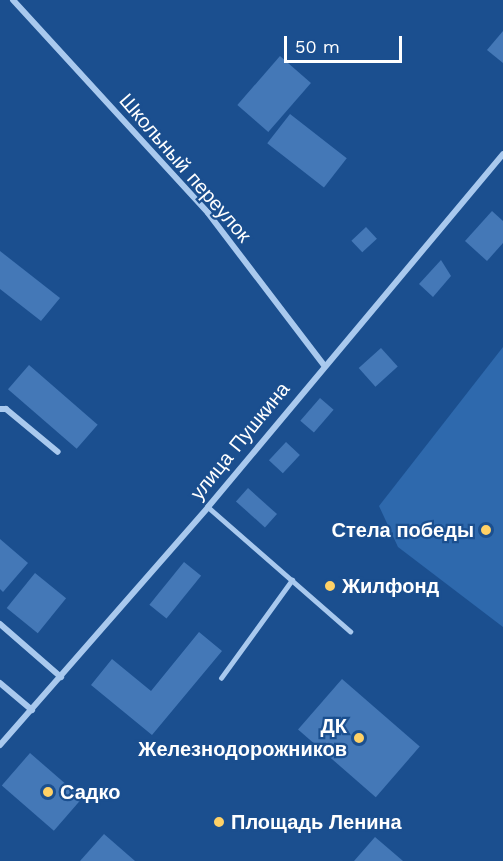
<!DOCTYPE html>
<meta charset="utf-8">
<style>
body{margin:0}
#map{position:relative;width:503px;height:861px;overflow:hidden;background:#1b4f8f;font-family:"Work Sans",sans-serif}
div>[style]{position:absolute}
.green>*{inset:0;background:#2e69ad}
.building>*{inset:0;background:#4478b7;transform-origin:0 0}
.lane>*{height:4.5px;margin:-2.25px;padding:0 2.25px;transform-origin:2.25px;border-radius:2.25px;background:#a9c9ee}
.street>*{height:6px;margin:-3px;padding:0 3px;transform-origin:3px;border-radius:3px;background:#a9c9ee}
.dots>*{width:16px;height:16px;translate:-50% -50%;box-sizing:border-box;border:3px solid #1b4f8f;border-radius:50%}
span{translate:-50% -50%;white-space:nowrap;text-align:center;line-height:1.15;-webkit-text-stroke:4.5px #1b4f8f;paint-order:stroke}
.street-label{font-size:20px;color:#fff}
.poi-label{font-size:20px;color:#fff;font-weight:700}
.right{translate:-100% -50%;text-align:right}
.left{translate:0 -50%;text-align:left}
.scale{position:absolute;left:284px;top:36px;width:118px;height:27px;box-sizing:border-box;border:3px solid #fff;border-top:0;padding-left:8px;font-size:18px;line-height:21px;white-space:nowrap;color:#fff;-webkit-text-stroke:4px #1b4f8f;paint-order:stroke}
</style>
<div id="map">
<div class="green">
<div style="clip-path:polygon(503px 347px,503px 627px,398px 547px,379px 506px)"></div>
</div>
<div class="building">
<div style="clip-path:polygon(503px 31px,503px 63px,487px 50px)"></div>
<div style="left:280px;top:56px;width:41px;height:65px;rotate:41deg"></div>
<div style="left:290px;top:114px;width:72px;height:37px;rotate:38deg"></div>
<div style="clip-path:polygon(492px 211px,503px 221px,503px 243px,487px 261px,465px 241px)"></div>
<div style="left:366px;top:227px;width:16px;height:20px;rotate:47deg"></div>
<div style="clip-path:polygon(0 251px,60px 298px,41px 321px,0 289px)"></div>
<div style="clip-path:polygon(441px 260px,451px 276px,433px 297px,419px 284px)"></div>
<div style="left:381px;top:348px;width:25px;height:30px;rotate:48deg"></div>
<div style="left:29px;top:365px;width:91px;height:32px;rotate:41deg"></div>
<div style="left:320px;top:398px;width:18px;height:30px;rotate:41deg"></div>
<div style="left:286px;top:442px;width:19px;height:25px;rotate:43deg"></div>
<div style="left:248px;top:488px;width:39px;height:18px;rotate:42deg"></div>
<div style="clip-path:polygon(0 539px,28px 563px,3px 592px,0 589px)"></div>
<div style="left:184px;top:562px;width:22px;height:55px;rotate:39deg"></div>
<div style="left:35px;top:573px;width:40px;height:45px;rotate:39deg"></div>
<div style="clip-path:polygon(199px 632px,222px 651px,152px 735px,91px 685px,112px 659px,151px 691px)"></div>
<div style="left:342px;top:679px;width:103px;height:67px;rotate:41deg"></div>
<div style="left:30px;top:753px;width:69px;height:43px;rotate:41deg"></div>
<div style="clip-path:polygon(104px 834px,135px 861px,80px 861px)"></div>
<div style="clip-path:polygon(375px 837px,403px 861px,354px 861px)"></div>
</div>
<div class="lane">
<div style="left:208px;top:507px;width:189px;rotate:41.1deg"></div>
<div style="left:221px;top:678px;width:121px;rotate:-54.1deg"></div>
</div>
<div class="street">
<div style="left:13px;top:0;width:289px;rotate:47.5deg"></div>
<div style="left:208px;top:213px;width:191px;rotate:52.7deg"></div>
<div style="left:0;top:409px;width:6px"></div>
<div style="left:6px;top:409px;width:67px;rotate:39.6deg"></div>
<div style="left:0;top:624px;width:81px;rotate:41deg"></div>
<div style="left:0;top:683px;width:42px;rotate:40.2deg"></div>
<div style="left:0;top:745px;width:316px;rotate:-48.8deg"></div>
<div style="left:208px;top:507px;width:460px;rotate:-50.1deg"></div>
</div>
<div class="dots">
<div style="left:486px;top:530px;background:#ffd166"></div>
<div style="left:330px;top:586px;background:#ffd166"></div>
<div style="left:359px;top:738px;background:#ffd166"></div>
<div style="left:48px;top:792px;background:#ffd166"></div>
<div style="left:219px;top:822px;background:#ffd166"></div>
</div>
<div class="street-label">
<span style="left:185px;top:168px;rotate:49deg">Школьный переулок</span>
<span style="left:240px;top:441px;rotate:-51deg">улица Пушкина</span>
</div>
<div class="poi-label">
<span class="right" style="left:474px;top:530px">Стела победы</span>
<span class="left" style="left:342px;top:586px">Жилфонд</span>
<span class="right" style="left:347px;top:738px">ДК<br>Железнодорожников</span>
<span class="left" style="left:60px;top:792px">Садко</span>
<span class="left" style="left:231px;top:822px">Площадь Ленина</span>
</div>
<div class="scale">50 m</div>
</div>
